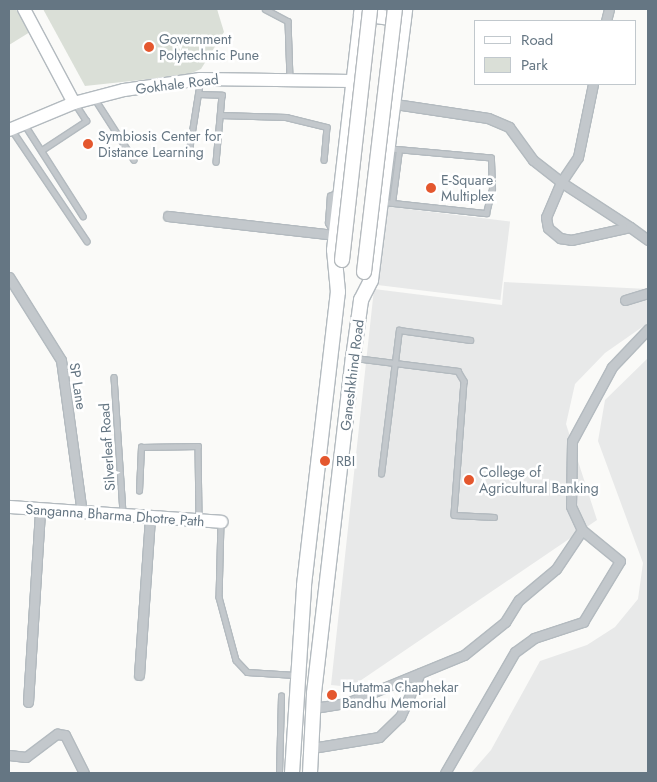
<!DOCTYPE html>
<style>
body{margin:0}
#map{position:relative;width:657px;height:782px;overflow:hidden;background:#fafaf8;font-family:Jost,sans-serif}
div>[style]{position:absolute}
.built>*{inset:0;background:#e8e9e9;transform-origin:0 0}
.green>*{inset:0;background:#dadfd7}
.roads{filter:drop-shadow(1px 0 #b3babf) drop-shadow(-1px 0 #b3babf) drop-shadow(0 1px #b3babf) drop-shadow(0 -1px #b3babf)}
.lane>*{height:4.5px;margin:-2.25px;padding:0 2.25px;transform-origin:2.25px;border-radius:2.25px;background:#c3c8cc}
.street>*{height:9px;margin:-4.5px;padding:0 4.5px;transform-origin:4.5px;border-radius:4.5px;background:#c3c8cc}
.secondary>*{height:12px;margin:-6px;padding:0 6px;transform-origin:6px;border-radius:6px;background:#fff}
.primary>*{height:14px;margin:-7px;padding:0 7px;transform-origin:7px;border-radius:7px;background:#fff}
.bridges{filter:drop-shadow(1px 0 #b5babe) drop-shadow(-1px 0 #b5babe) drop-shadow(0 1px #b5babe) drop-shadow(0 -1px #b5babe)}
.primary-bridge>*{height:14px;margin:-7px;padding:0 7px;transform-origin:7px;border-radius:7px;background:#fff}
.dots>*{width:14px;height:14px;translate:-50% -50%;box-sizing:border-box;border:2px solid #fff;border-radius:50%}
span{translate:-50% -50%;white-space:nowrap;text-align:center;line-height:1.15;-webkit-text-stroke:5px #fff;paint-order:stroke}
.poi-label{font-size:14px;color:#657683}
.left{translate:0 -50%;text-align:left}
.street-label{font-size:14px;color:#657683}
.frame{position:absolute;inset:0;border:10px solid #657683;pointer-events:none}
.legend{position:absolute;left:474px;top:20px;width:162px;height:65px;box-sizing:border-box;background:#fff;border:1px solid #c1c8cd;margin:0;padding:6px 9px;list-style:none;font-size:15px;color:#657683}
.legend li{display:flex;align-items:center;gap:10px;height:25px}
.legend b{width:25px;border:1px solid #c1c8cd}
</style>
<div id="map">
<div class="built">
<div style="left:383px;top:206px;width:128px;height:79px;rotate:7deg"></div>
<div style="clip-path:polygon(504px 282px,648px 289px,648px 323px,605px 353px,575px 384px,566px 424px,597px 520px,351px 687px,331px 685px,374px 289px,502px 305px)"></div>
<div style="clip-path:polygon(648px 358px,648px 773px,471px 773px,491px 750px,540px 661px,587px 645px,615px 627px,638px 599px,643px 563px,598px 441px,605px 400px)"></div>
</div>
<div class="green">
<div style="clip-path:polygon(9px 9px,16px 9px,30px 32px,9px 45px)"></div>
<div style="clip-path:polygon(43px 9px,217px 9px,224px 32px,201px 69px,187px 75px,85px 86px)"></div>
</div>
<div class="roads">
<div class="lane">
<div style="left:265px;top:9px;width:26px;rotate:28deg"></div>
<div style="left:288px;top:21px;width:57px;rotate:88deg"></div>
<div style="left:199px;top:94px;width:23px;rotate:2deg"></div>
<div style="left:222px;top:95px;width:67px;rotate:95.1deg"></div>
<div style="left:95px;top:99px;width:72px;rotate:57.4deg"></div>
<div style="left:220px;top:115px;width:66px;rotate:1.7deg"></div>
<div style="left:286px;top:117px;width:42px;rotate:13.7deg"></div>
<div style="left:327px;top:127px;width:33px;rotate:95deg"></div>
<div style="left:25px;top:125px;width:108px;rotate:57.5deg"></div>
<div style="left:12px;top:130px;width:134px;rotate:56deg"></div>
<div style="left:42px;top:150px;width:53px;rotate:-33.4deg"></div>
<div style="left:86px;top:121px;width:20px;rotate:-123deg"></div>
<div style="left:189px;top:150px;width:70px;rotate:-80.9deg"></div>
<div style="left:384px;top:202px;width:103px;rotate:6.2deg"></div>
<div style="left:486px;top:213px;width:25px;rotate:-76deg"></div>
<div style="left:492px;top:189px;width:31px;rotate:-92deg"></div>
<div style="left:491px;top:158px;width:100px;rotate:-174.9deg"></div>
<div style="left:392px;top:203px;width:53px;rotate:-82.5deg"></div>
<div style="left:332px;top:230px;width:8px;rotate:-120deg"></div>
<div style="left:328px;top:223px;width:27px;rotate:-86deg"></div>
<div style="left:330px;top:196px;width:10px;rotate:-29deg"></div>
<div style="left:355px;top:358px;width:104px;rotate:7.2deg"></div>
<div style="left:458px;top:371px;width:12px;rotate:59deg"></div>
<div style="left:464px;top:381px;width:134px;rotate:94.3deg"></div>
<div style="left:454px;top:515px;width:40px;rotate:2.9deg"></div>
<div style="left:114px;top:377px;width:136px;rotate:86.2deg"></div>
<div style="left:381px;top:474px;width:145px;rotate:-82.9deg"></div>
<div style="left:399px;top:330px;width:72px;rotate:8deg"></div>
<div style="left:139px;top:491px;width:44px;rotate:-87.4deg"></div>
<div style="left:141px;top:447px;width:57px;rotate:-1deg"></div>
<div style="left:198px;top:446px;width:72px;rotate:89.2deg"></div>
<div style="left:221px;top:522px;width:75px;rotate:91.5deg"></div>
<div style="left:219px;top:597px;width:65px;rotate:74.9deg"></div>
<div style="left:236px;top:660px;width:16px;rotate:47deg"></div>
<div style="left:247px;top:672px;width:48px;rotate:3.6deg"></div>
<div style="left:279px;top:773px;width:77px;rotate:-88.5deg"></div>
</div>
<div class="street">
<div style="left:606px;top:21px;width:12px;rotate:-76deg"></div>
<div style="left:593px;top:84px;width:75px;rotate:101.6deg"></div>
<div style="left:578px;top:157px;width:30px;rotate:124deg"></div>
<div style="left:561px;top:182px;width:82px;rotate:33.1deg"></div>
<div style="left:395px;top:104px;width:94px;rotate:8.6deg"></div>
<div style="left:488px;top:118px;width:23px;rotate:23deg"></div>
<div style="left:509px;top:127px;width:41px;rotate:54deg"></div>
<div style="left:533px;top:160px;width:36px;rotate:38deg"></div>
<div style="left:561px;top:182px;width:38px;rotate:113deg"></div>
<div style="left:546px;top:217px;width:11px;rotate:80deg"></div>
<div style="left:548px;top:228px;width:16px;rotate:40deg"></div>
<div style="left:560px;top:238px;width:11px;rotate:10deg"></div>
<div style="left:571px;top:240px;width:60px;rotate:-12.4deg"></div>
<div style="left:630px;top:227px;width:22px;rotate:36deg"></div>
<div style="left:168px;top:216px;width:169px;rotate:6.5deg"></div>
<div style="left:9px;top:277px;width:98px;rotate:57.9deg"></div>
<div style="left:61px;top:360px;width:154px;rotate:82.2deg"></div>
<div style="left:625px;top:300px;width:24px;rotate:-17deg"></div>
<div style="left:139px;top:675px;width:158px;rotate:-86deg"></div>
<div style="left:28px;top:702px;width:192px;rotate:-86.4deg"></div>
<div style="left:314px;top:708px;width:33px;rotate:-9deg"></div>
<div style="left:347px;top:703px;width:126px;rotate:-22.3deg"></div>
<div style="left:464px;top:655px;width:53px;rotate:-38.8deg"></div>
<div style="left:505px;top:622px;width:26px;rotate:-58deg"></div>
<div style="left:519px;top:600px;width:48px;rotate:-40deg"></div>
<div style="left:556px;top:569px;width:47px;rotate:-56.3deg"></div>
<div style="left:582px;top:530px;width:26px;rotate:-115deg"></div>
<div style="left:571px;top:506px;width:65px;rotate:-89.1deg"></div>
<div style="left:572px;top:441px;width:84px;rotate:-61.6deg"></div>
<div style="left:612px;top:367px;width:52px;rotate:-46.5deg"></div>
<div style="left:312px;top:748px;width:68px;rotate:-9.3deg"></div>
<div style="left:379px;top:737px;width:29px;rotate:-44deg"></div>
<div style="left:400px;top:717px;width:48px;rotate:-65.6deg"></div>
<div style="left:9px;top:755px;width:17px;rotate:7deg"></div>
<div style="left:26px;top:757px;width:39px;rotate:-37deg"></div>
<div style="left:57px;top:734px;width:8px;rotate:7deg"></div>
<div style="left:65px;top:735px;width:42px;rotate:63.4deg"></div>
<div style="left:445px;top:773px;width:140px;rotate:-60deg"></div>
<div style="left:515px;top:652px;width:24px;rotate:-36deg"></div>
<div style="left:534px;top:638px;width:52px;rotate:-18.1deg"></div>
<div style="left:583px;top:622px;width:71px;rotate:-58.8deg"></div>
<div style="left:620px;top:561px;width:49px;rotate:-140.8deg"></div>
</div>
<div class="secondary">
<div style="left:24px;top:9px;width:106px;rotate:62deg"></div>
<div style="left:9px;top:130px;width:70px;rotate:-22.6deg"></div>
<div style="left:74px;top:103px;width:52px;rotate:-14.6deg"></div>
<div style="left:124px;top:90px;width:77px;rotate:-8.2deg"></div>
<div style="left:200px;top:79px;width:152px;rotate:0.8deg"></div>
<div style="left:9px;top:507px;width:213px;rotate:4deg"></div>
</div>
<div class="primary">
<div style="left:361px;top:14px;width:43px;rotate:7.9deg"></div>
<div style="left:292px;top:773px;width:188px;rotate:-86.3deg"></div>
<div style="left:304px;top:585px;width:295px;rotate:-83.4deg"></div>
<div style="left:338px;top:292px;width:42px;rotate:-95.4deg"></div>
<div style="left:334px;top:250px;width:243px;rotate:-83.4deg"></div>
<div style="left:310px;top:773px;width:80px;rotate:-87.1deg"></div>
<div style="left:314px;top:693px;width:337px;rotate:-83.4deg"></div>
<div style="left:353px;top:358px;width:59px;rotate:-82.1deg"></div>
<div style="left:361px;top:300px;width:22px;rotate:-63deg"></div>
<div style="left:371px;top:280px;width:273px;rotate:-82.8deg"></div>
</div>
</div>
<div class="bridges">
<div class="primary-bridge">
<div style="left:342px;top:260px;width:253px;rotate:-83.6deg"></div>
<div style="left:364px;top:272px;width:265px;rotate:-83.3deg"></div>
</div>
</div>
<div class="dots">
<div style="left:149px;top:47px;background:#e4572e"></div>
<div style="left:88px;top:144px;background:#e4572e"></div>
<div style="left:431px;top:188px;background:#e4572e"></div>
<div style="left:325px;top:461px;background:#e4572e"></div>
<div style="left:469px;top:480px;background:#e4572e"></div>
<div style="left:332px;top:695px;background:#e4572e"></div>
</div>
<div class="poi-label">
<span class="left" style="left:159px;top:47px">Government<br>Polytechnic Pune</span>
<span class="left" style="left:98px;top:144px">Symbiosis Center for<br>Distance Learning</span>
<span class="left" style="left:441px;top:188px">E-Square<br>Multiplex</span>
<span class="left" style="left:336px;top:461px">RBI</span>
<span class="left" style="left:479px;top:480px">College of<br>Agricultural Banking</span>
<span class="left" style="left:342px;top:695px">Hutatma Chaphekar<br>Bandhu Memorial</span>
</div>
<div class="street-label">
<span style="left:177px;top:84px;rotate:-7deg">Gokhale Road</span>
<span style="left:352px;top:375px;rotate:-83deg">Ganeshkhind Road</span>
<span style="left:78px;top:386px;rotate:81deg">SP Lane</span>
<span style="left:107px;top:447px;rotate:-94deg">Silverleaf Road</span>
<span style="left:115px;top:515px;rotate:4deg">Sanganna Bharma Dhotre Path</span>
</div>
<div class="frame"></div>
<ul class="legend">
<li><b style="height:6px;background:#fff"></b>Road</li>
<li><b style="height:14px;background:#dadfd7"></b>Park</li>
</ul>
</div>
